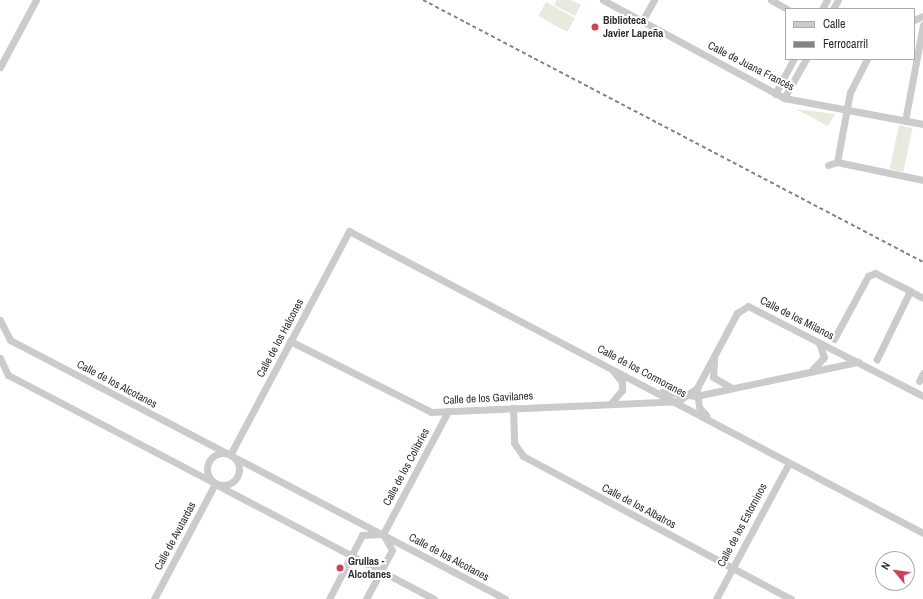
<!DOCTYPE html>
<meta charset="utf-8">
<style>
body{margin:0}
#map{position:relative;width:923px;height:599px;overflow:hidden;background:#fff;font-family:"Archivo Narrow",sans-serif}
div>[style]{position:absolute}
.green>*{inset:0;background:#e6ebdd;transform-origin:0 0}
.minor>*{height:7px;margin:-3.5px;padding:0 3.5px;transform-origin:3.5px;border-radius:3.5px;background:#cbcbcb}
.minor>.ring{margin:-3.5px;padding:0;box-sizing:content-box;background:none;border:7px solid #cbcbcb;border-radius:50%}
.rail>*{height:1.5px;margin-top:-0.75px;transform-origin:0;background:repeating-linear-gradient(90deg,#838383 0 4px,transparent 0 7px)}
.dots>*{width:11px;height:11px;translate:-50% -50%;box-sizing:border-box;border:2px solid #fff;border-radius:50%}
span{translate:-50% -50%;white-space:nowrap;text-align:center;line-height:1.15;-webkit-text-stroke:4px #fff;paint-order:stroke}
.poi-label{font-size:11px;color:#2e2e2e;font-weight:700}
.left{translate:0 -50%;text-align:left}
.street-label{font-size:11px;color:#2e2e2e}
.legend{position:absolute;left:785px;top:8px;width:130px;height:52px;box-sizing:border-box;background:#fff;border:1px solid #ababab;margin:0;padding:5px 7px;list-style:none;font-size:12px;color:#2e2e2e}
.legend li{display:flex;align-items:center;gap:8px;height:20px}
.legend b{width:20px;border:1px solid #ababab}
.north{position:absolute;left:875px;top:551px;width:40px;height:40px;box-sizing:border-box;background:#fff;border:1px solid #ababab;border-radius:50%;rotate:299deg;font-size:11px;font-weight:700;line-height:16px;text-align:center;color:#2e2e2e}
.north::after{content:'';display:block;margin:auto;width:14px;height:18px;background:#d93d58;clip-path:polygon(50% 0,100% 100%,50% 72%,0 100%)}
</style>
<div id="map">
<div class="green">
<div style="clip-path:polygon(557px 0,571px 0,581px 5px,575px 16px,554px 5px)"></div>
<div style="left:546px;top:2px;width:33px;height:16px;rotate:29deg"></div>
<div style="clip-path:polygon(796px 109px,835px 114px,828px 126px)"></div>
<div style="left:899px;top:125px;width:14px;height:45px;rotate:12deg"></div>
</div>
<div class="minor">
<div style="left:603px;top:0;width:206px;rotate:28.4deg"></div>
<div style="left:784px;top:98px;width:141px;rotate:10.6deg"></div>
<div style="left:771px;top:0;width:18px;rotate:29deg"></div>
<div style="left:822px;top:9px;width:10px;rotate:-61deg"></div>
<div style="left:833px;top:9px;width:10px;rotate:-61deg"></div>
<div style="left:914px;top:20px;width:10px;rotate:-24deg"></div>
<div style="left:642px;top:21px;width:24px;rotate:-60deg"></div>
<div style="left:867px;top:59px;width:37px;rotate:117deg"></div>
<div style="left:850px;top:92px;width:71px;rotate:100.5deg"></div>
<div style="left:837px;top:162px;width:88px;rotate:11.8deg"></div>
<div style="left:0;top:67px;width:76px;rotate:-61.8deg"></div>
<div style="left:775px;top:94px;width:40px;rotate:-62deg"></div>
<div style="left:784px;top:98px;width:45px;rotate:-60.6deg"></div>
<div style="left:905px;top:121px;width:98px;rotate:-79.4deg"></div>
<div style="left:828px;top:165px;width:9px;rotate:-18deg"></div>
<div style="left:910px;top:291px;width:15px;rotate:28deg"></div>
<div style="left:0;top:320px;width:22px;rotate:63deg"></div>
<div style="left:10px;top:340px;width:246px;rotate:27.6deg"></div>
<div style="left:834px;top:339px;width:72px;rotate:-61.6deg"></div>
<div style="left:868px;top:276px;width:8px;rotate:-23deg"></div>
<div style="left:875px;top:273px;width:39px;rotate:27deg"></div>
<div style="left:910px;top:291px;width:76px;rotate:115.9deg"></div>
<div style="left:290px;top:341px;width:158px;rotate:26.7deg"></div>
<div style="left:431px;top:412px;width:247px;rotate:-2.5deg"></div>
<div style="left:678px;top:401px;width:23px;rotate:-34deg"></div>
<div style="left:697px;top:388px;width:85px;rotate:-61.9deg"></div>
<div style="left:737px;top:313px;width:13px;rotate:-32deg"></div>
<div style="left:748px;top:306px;width:197px;rotate:27.2deg"></div>
<div style="left:0;top:358px;width:19px;rotate:65deg"></div>
<div style="left:8px;top:375px;width:231px;rotate:27.6deg"></div>
<div style="left:714px;top:360px;width:17px;rotate:93deg"></div>
<div style="left:713px;top:377px;width:22px;rotate:30deg"></div>
<div style="left:813px;top:369px;width:16px;rotate:-47deg"></div>
<div style="left:824px;top:357px;width:15px;rotate:-110deg"></div>
<div style="left:919px;top:381px;width:9px;rotate:-63deg"></div>
<div style="left:662px;top:392px;width:34px;rotate:7deg"></div>
<div style="left:696px;top:396px;width:166px;rotate:-11.9deg"></div>
<div style="left:697px;top:392px;width:15px;rotate:82deg"></div>
<div style="left:699px;top:407px;width:11px;rotate:49deg"></div>
<div style="left:612px;top:402px;width:16px;rotate:-50deg"></div>
<div style="left:622px;top:390px;width:8px;rotate:-90deg"></div>
<div style="left:622px;top:382px;width:14px;rotate:-129deg"></div>
<div style="left:513px;top:408px;width:35px;rotate:88deg"></div>
<div style="left:514px;top:443px;width:16px;rotate:55deg"></div>
<div style="left:523px;top:456px;width:304px;rotate:28.1deg"></div>
<div class="ring" style="left:207px;top:453px;width:25px;height:25px"></div>
<div style="left:230px;top:455px;width:254px;rotate:-62deg"></div>
<div style="left:349px;top:231px;width:649px;rotate:27.75deg"></div>
<div style="left:232px;top:456px;width:308px;rotate:27.6deg"></div>
<div style="left:217px;top:485px;width:245px;rotate:27.7deg"></div>
<div style="left:383px;top:534px;width:139px;rotate:-62.1deg"></div>
<div style="left:154px;top:599px;width:130px;rotate:-62.1deg"></div>
<div style="left:329px;top:599px;width:72px;rotate:-62.7deg"></div>
<div style="left:362px;top:535px;width:20px;rotate:-3deg"></div>
<div style="left:366px;top:599px;width:55px;rotate:-62deg"></div>
<div style="left:392px;top:550px;width:18px;rotate:-119deg"></div>
<div style="left:716px;top:599px;width:154px;rotate:-61.8deg"></div>
</div>
<div class="rail">
<div style="left:423px;top:0;width:564px;rotate:27.65deg"></div>
</div>
<div class="dots">
<div style="left:595px;top:27px;background:#d93d58"></div>
<div style="left:340px;top:568px;background:#d93d58"></div>
</div>
<div class="poi-label">
<span class="left" style="left:603px;top:27px">Biblioteca<br>Javier Lapeña</span>
<span class="left" style="left:348px;top:568px">Grullas -<br>Alcotanes</span>
</div>
<div class="street-label">
<span style="left:751px;top:66px;rotate:27deg">Calle de Juana Francés</span>
<span style="left:797px;top:318px;rotate:27deg">Calle de los Milanos</span>
<span style="left:280px;top:338px;rotate:-62deg">Calle de los Halcones</span>
<span style="left:642px;top:371px;rotate:28deg">Calle de los Cormoranes</span>
<span style="left:117px;top:384px;rotate:28deg">Calle de los Alcotanes</span>
<span style="left:488px;top:398px;rotate:-3deg">Calle de los Gavilanes</span>
<span style="left:406px;top:467px;rotate:-62deg">Calle de los Colibríes</span>
<span style="left:639px;top:506px;rotate:28deg">Calle de los Albatros</span>
<span style="left:742px;top:525px;rotate:-62deg">Calle de los Estorninos</span>
<span style="left:175px;top:536px;rotate:-62deg">Calle de Avutardas</span>
<span style="left:449px;top:557px;rotate:28deg">Calle de los Alcotanes</span>
</div>
<ul class="legend">
<li><b style="height:5px;background:#cbcbcb"></b>Calle</li>
<li><b style="height:5px;background:#838383"></b>Ferrocarril</li>
</ul>
<div class="north">N</div>
</div>
